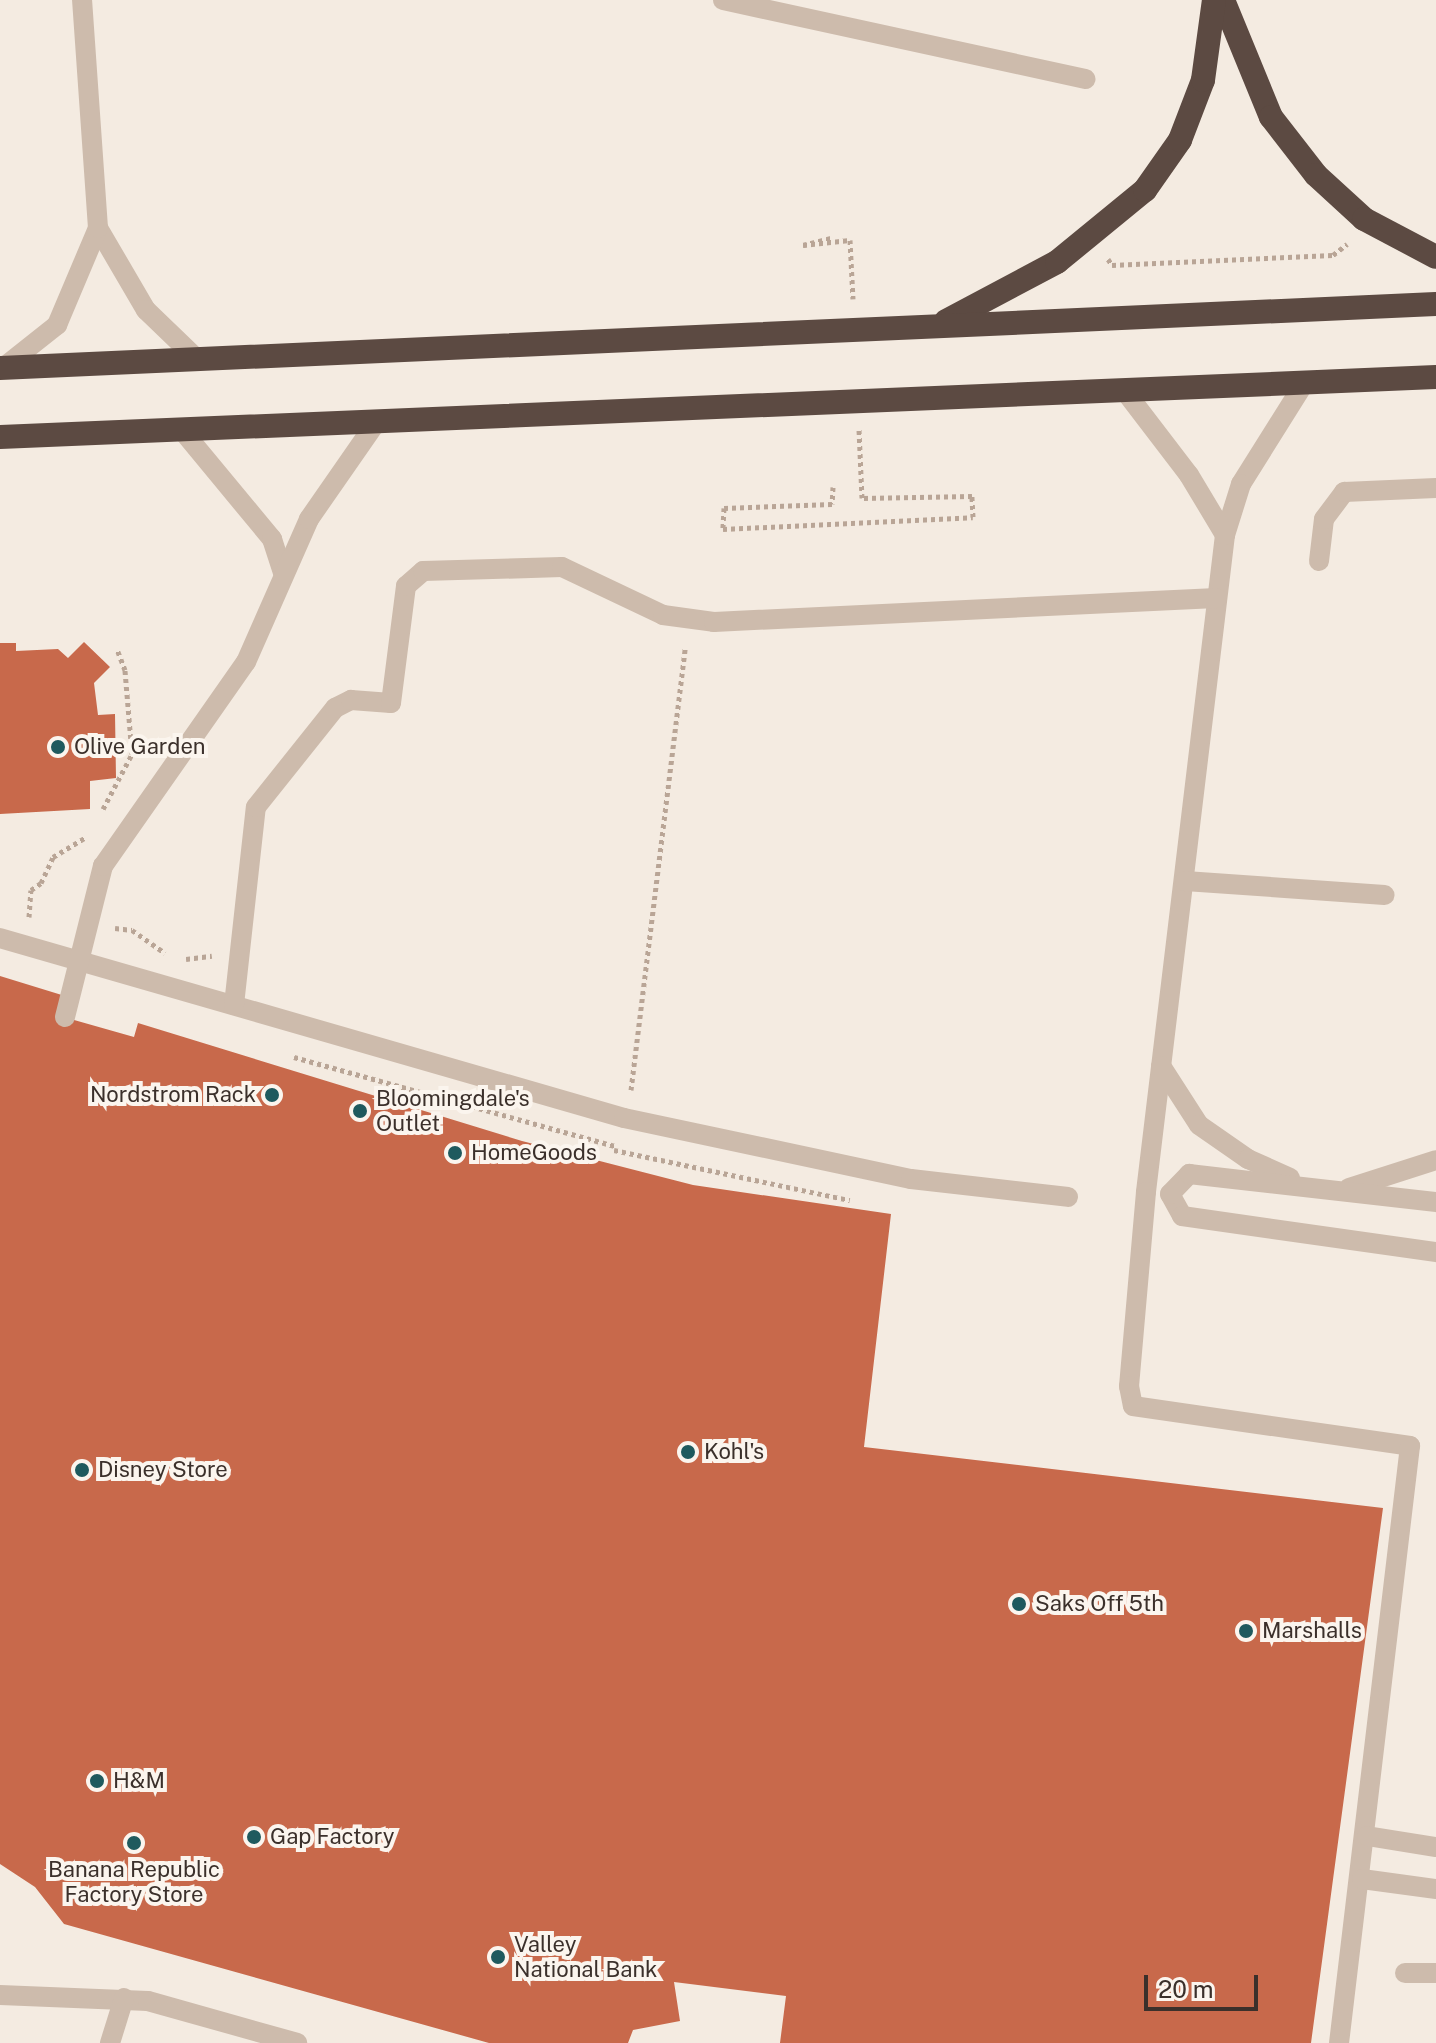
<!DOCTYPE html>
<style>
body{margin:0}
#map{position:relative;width:1436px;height:2043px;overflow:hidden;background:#f4ebe1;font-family:"Public Sans",sans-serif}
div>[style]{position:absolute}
.building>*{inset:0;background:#c8694b}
.path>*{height:5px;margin-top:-2.5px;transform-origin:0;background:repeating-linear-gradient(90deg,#b9a596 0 4px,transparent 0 8px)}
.minor>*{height:20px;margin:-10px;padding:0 10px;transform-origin:10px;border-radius:10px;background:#cdbbac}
.highway>*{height:24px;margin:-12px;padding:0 12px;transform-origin:12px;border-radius:12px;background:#5c4a42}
.dots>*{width:22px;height:22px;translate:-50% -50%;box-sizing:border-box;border:4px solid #fbf5ee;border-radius:50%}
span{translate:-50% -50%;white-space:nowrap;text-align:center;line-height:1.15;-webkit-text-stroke:8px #fbf5ee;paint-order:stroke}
.poi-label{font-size:22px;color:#3b302b}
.left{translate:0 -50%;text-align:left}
.right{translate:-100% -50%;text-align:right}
.scale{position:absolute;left:1144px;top:1975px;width:114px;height:36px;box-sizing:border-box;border:4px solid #3b302b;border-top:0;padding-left:10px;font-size:24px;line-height:28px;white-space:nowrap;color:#3b302b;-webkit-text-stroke:6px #fbf5ee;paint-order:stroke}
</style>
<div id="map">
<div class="building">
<div style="clip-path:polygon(84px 642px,110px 667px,94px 683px,98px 715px,115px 714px,116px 778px,90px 781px,90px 809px,0 814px,0 643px,16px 643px,16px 651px,58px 649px,68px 658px)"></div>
<div style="clip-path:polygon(0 976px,65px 996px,60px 1016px,134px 1037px,138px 1023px,522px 1141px,693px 1185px,891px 1214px,864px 1447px,1383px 1508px,1311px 2043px,780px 2043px,786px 1996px,674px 1982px,680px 2021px,633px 2030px,628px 2043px,489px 2043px,64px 1924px,35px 1887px,0 1864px)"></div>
</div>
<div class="path">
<div style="left:803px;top:245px;width:47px;rotate:-6.1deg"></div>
<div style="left:850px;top:240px;width:59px;rotate:87.1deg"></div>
<div style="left:803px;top:245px;width:30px;rotate:-14deg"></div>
<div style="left:1108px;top:259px;width:7px;rotate:56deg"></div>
<div style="left:1112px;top:265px;width:221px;rotate:-2.6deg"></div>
<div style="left:1333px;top:255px;width:18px;rotate:-38deg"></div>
<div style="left:833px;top:487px;width:17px;rotate:93deg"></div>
<div style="left:832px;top:504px;width:108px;rotate:177.9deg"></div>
<div style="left:724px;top:508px;width:21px;rotate:93deg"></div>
<div style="left:723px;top:529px;width:250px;rotate:-2.7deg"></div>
<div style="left:973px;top:517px;width:21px;rotate:-93deg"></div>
<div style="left:972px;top:496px;width:110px;rotate:179deg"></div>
<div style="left:862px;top:498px;width:69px;rotate:-92.5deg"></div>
<div style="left:103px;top:809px;width:62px;rotate:-62.2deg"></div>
<div style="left:132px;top:754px;width:84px;rotate:-94.8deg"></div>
<div style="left:125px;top:670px;width:22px;rotate:-111deg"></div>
<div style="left:29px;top:917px;width:27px;rotate:-86deg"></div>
<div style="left:31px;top:890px;width:12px;rotate:-35deg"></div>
<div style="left:41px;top:883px;width:29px;rotate:-65deg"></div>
<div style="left:53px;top:857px;width:37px;rotate:-31deg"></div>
<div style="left:115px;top:928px;width:17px;rotate:7deg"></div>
<div style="left:132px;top:930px;width:40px;rotate:34.9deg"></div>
<div style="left:186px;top:959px;width:26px;rotate:-7deg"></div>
<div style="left:294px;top:1057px;width:333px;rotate:15.5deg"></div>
<div style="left:631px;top:1090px;width:445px;rotate:-83deg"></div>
<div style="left:614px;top:1150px;width:241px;rotate:12deg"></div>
</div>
<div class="minor">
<div style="left:723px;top:0;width:371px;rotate:12.3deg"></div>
<div style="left:98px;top:228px;width:95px;rotate:59.7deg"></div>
<div style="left:146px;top:310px;width:71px;rotate:43.9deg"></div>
<div style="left:4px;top:367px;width:68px;rotate:-38.4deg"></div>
<div style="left:57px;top:325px;width:105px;rotate:-67.1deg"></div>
<div style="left:98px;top:228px;width:229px;rotate:-94deg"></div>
<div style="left:1305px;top:382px;width:120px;rotate:122.1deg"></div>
<div style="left:1241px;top:484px;width:53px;rotate:107.4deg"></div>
<div style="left:1225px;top:535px;width:662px;rotate:96.86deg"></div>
<div style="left:1146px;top:1192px;width:195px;rotate:95deg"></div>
<div style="left:1129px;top:1386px;width:20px;rotate:79deg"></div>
<div style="left:1133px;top:1406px;width:280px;rotate:8.2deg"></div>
<div style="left:1410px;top:1446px;width:601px;rotate:96.78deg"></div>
<div style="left:1124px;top:390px;width:107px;rotate:52.6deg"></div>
<div style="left:1189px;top:475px;width:70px;rotate:59deg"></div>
<div style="left:181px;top:429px;width:143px;rotate:50.4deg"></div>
<div style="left:272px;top:539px;width:36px;rotate:72deg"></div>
<div style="left:1319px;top:561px;width:42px;rotate:-83.2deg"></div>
<div style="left:1324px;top:519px;width:34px;rotate:-53deg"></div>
<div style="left:1344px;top:492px;width:92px;rotate:-2.5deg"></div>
<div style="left:1185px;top:881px;width:200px;rotate:4deg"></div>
<div style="left:0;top:938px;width:649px;rotate:16.09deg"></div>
<div style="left:624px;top:1118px;width:293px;rotate:12deg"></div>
<div style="left:911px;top:1179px;width:158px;rotate:6.5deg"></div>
<div style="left:234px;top:1005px;width:199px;rotate:-83.7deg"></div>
<div style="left:256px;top:807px;width:127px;rotate:-51.4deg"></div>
<div style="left:335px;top:708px;width:18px;rotate:-27deg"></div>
<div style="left:351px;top:700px;width:40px;rotate:4.3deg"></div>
<div style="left:391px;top:703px;width:118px;rotate:-82.7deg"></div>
<div style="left:406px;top:586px;width:23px;rotate:-41deg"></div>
<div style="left:423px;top:571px;width:139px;rotate:-1.6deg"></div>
<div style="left:562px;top:567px;width:112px;rotate:25.4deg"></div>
<div style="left:663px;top:615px;width:51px;rotate:7.8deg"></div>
<div style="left:714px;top:622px;width:503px;rotate:-2.74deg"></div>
<div style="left:65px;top:1017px;width:156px;rotate:-75.9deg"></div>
<div style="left:103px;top:866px;width:249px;rotate:-55deg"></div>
<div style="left:246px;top:662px;width:156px;rotate:-66.2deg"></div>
<div style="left:309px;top:519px;width:119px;rotate:-55.2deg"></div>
<div style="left:1161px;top:1066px;width:70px;rotate:57.2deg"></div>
<div style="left:1199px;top:1125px;width:60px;rotate:34.8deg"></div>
<div style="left:1248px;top:1159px;width:46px;rotate:24.3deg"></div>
<div style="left:1349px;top:1188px;width:91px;rotate:-17.8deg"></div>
<div style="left:1170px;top:1194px;width:25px;rotate:61deg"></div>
<div style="left:1182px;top:1216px;width:257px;rotate:8.1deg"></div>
<div style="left:1170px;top:1194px;width:28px;rotate:-46deg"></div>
<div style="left:1189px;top:1174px;width:249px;rotate:6.5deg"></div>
<div style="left:1367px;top:1836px;width:70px;rotate:9.1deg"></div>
<div style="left:1362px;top:1879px;width:75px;rotate:7.7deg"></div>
<div style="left:1405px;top:1973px;width:31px"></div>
<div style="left:0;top:1995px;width:148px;rotate:2.3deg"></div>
<div style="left:148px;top:2001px;width:155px;rotate:15.7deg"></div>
<div style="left:110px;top:2043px;width:47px;rotate:-72.7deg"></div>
</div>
<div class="highway">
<div style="left:1223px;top:0;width:126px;rotate:67.7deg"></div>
<div style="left:1271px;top:117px;width:73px;rotate:52.2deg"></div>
<div style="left:1316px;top:175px;width:65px;rotate:42.5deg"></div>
<div style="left:1364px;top:219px;width:81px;rotate:27.8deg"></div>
<div style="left:946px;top:321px;width:126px;rotate:-28deg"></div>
<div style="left:1057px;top:262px;width:114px;rotate:-39.3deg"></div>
<div style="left:1145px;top:190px;width:61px;rotate:-55deg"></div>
<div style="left:1180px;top:140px;width:64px;rotate:-69deg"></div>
<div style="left:1203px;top:80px;width:81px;rotate:-82.2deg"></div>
<div style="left:0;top:368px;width:1437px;rotate:-2.55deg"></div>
<div style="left:0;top:437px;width:1437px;rotate:-2.39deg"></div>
</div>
<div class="dots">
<div style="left:58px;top:747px;background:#1f5a5e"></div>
<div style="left:272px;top:1095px;background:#1f5a5e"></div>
<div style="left:360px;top:1111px;background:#1f5a5e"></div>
<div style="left:455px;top:1153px;background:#1f5a5e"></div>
<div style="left:688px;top:1452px;background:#1f5a5e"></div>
<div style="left:82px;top:1470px;background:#1f5a5e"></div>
<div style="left:1019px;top:1604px;background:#1f5a5e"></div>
<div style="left:1246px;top:1631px;background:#1f5a5e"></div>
<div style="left:97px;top:1781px;background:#1f5a5e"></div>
<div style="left:254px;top:1837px;background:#1f5a5e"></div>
<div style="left:134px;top:1843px;background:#1f5a5e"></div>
<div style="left:498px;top:1957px;background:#1f5a5e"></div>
</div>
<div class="poi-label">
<span class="left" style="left:74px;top:747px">Olive Garden</span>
<span class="right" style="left:256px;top:1095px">Nordstrom Rack</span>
<span class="left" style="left:376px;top:1111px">Bloomingdale's<br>Outlet</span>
<span class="left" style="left:471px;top:1153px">HomeGoods</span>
<span class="left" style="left:704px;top:1452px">Kohl's</span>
<span class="left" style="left:98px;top:1470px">Disney Store</span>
<span class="left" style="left:1035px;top:1604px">Saks Off 5th</span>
<span class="left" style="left:1262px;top:1631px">Marshalls</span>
<span class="left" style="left:113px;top:1781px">H&amp;M</span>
<span class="left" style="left:270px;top:1837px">Gap Factory</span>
<span style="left:134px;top:1882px">Banana Republic<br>Factory Store</span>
<span class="left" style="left:514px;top:1957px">Valley<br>National Bank</span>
</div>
<div class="scale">20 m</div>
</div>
